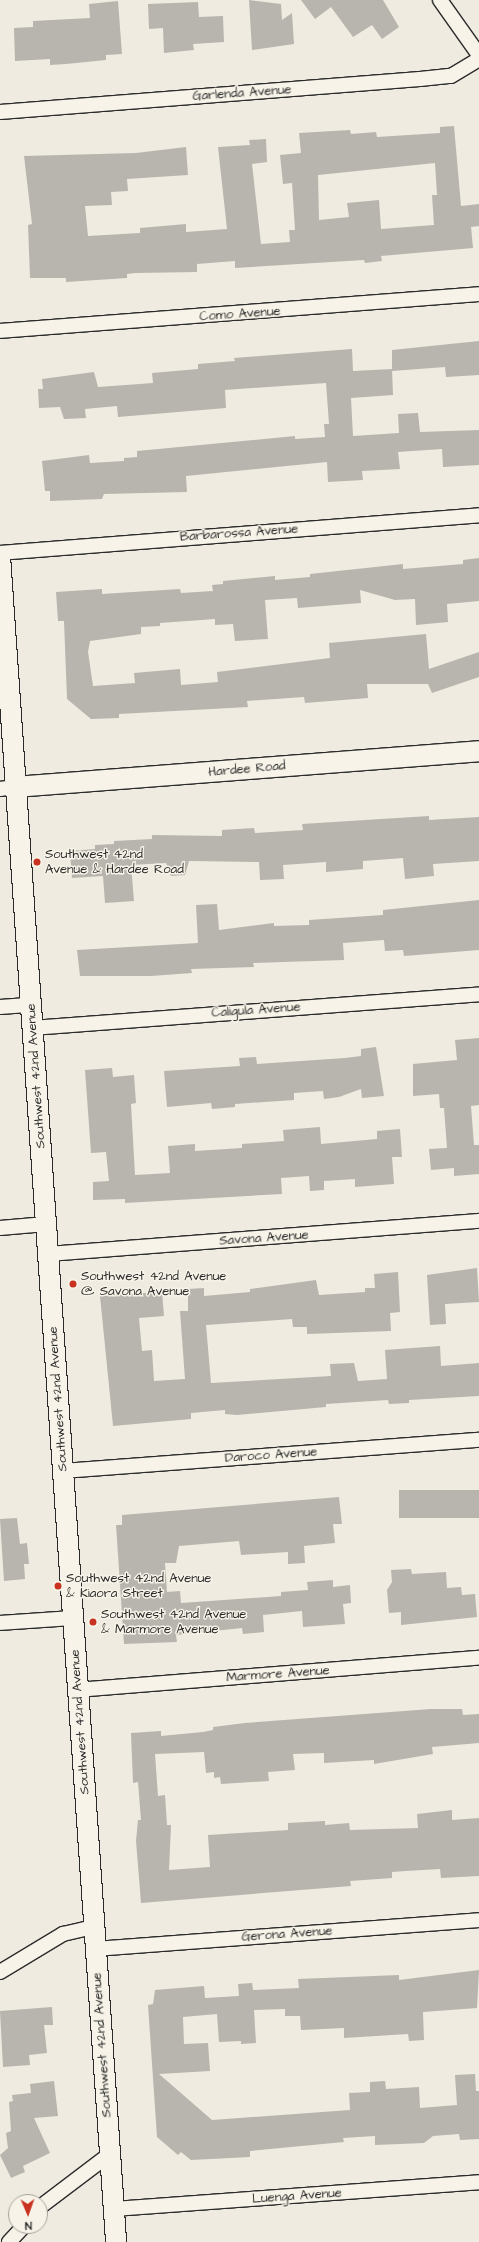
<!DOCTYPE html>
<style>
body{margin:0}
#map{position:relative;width:479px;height:2242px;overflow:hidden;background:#efebe0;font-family:"Architects Daughter",sans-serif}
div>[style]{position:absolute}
.building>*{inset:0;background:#b8b5ae;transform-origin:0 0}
.roads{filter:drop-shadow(1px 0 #2b2b2b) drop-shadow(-1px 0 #2b2b2b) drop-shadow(0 1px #2b2b2b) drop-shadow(0 -1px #2b2b2b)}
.street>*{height:14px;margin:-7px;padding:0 7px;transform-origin:7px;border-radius:7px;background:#f7f3e8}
.secondary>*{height:20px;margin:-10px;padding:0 10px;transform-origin:10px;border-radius:10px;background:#f7f3e8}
.dots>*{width:11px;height:11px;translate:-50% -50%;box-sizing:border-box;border:2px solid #f7f3e8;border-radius:50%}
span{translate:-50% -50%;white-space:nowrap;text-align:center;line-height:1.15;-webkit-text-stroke:3px #f7f3e8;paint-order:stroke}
.street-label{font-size:13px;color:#2b2b2b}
.poi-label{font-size:13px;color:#2b2b2b}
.left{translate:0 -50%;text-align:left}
.north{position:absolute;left:8px;top:2194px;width:40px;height:40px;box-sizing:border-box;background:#f7f3e8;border:1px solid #a5a39c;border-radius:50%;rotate:178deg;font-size:11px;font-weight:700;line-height:16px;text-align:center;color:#2b2b2b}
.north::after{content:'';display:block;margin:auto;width:14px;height:18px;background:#c8321e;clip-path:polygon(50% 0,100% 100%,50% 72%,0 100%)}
</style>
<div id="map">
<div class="building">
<div style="clip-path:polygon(249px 0,281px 4px,282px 20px,292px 13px,294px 44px,252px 50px)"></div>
<div style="clip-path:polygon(301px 0,383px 0,399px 27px,382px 39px,372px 25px,353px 37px,331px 7px,315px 19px)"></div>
<div style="clip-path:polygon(118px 1px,122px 54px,106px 55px,106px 60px,66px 64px,50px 65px,50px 59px,15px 61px,14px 28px,33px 27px,33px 21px,90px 18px,89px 4px)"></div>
<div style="clip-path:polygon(198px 2px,199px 17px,223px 16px,224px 42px,193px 44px,194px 50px,164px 53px,163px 28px,149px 29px,148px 4px)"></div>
<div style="clip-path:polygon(evenodd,454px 126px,461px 206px,479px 204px,479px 226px,471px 227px,473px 248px,381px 256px,382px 261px,365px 263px,364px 260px,235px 268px,235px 261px,197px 264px,197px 272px,135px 273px,127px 274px,127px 278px,66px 282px,66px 278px,30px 278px,28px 225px,32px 224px,24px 156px,136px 153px,186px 147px,188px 175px,127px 179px,128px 191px,111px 192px,112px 205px,85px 206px,88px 236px,140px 233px,140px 228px,186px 224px,186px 232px,227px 229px,218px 147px,250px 145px,249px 140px,266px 139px,267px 162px,252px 164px,261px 244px,290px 242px,289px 230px,295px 230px,292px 183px,283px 184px,280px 155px,301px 153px,299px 133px,350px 130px,351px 134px,376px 132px,377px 137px,440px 133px,440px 127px,454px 126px,435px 163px,437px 195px,432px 195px,434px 225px,381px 229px,379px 200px,347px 203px,349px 217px,319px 220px,318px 175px,435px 163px)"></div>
<div style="clip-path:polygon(479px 341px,479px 375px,446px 377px,445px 367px,392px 371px,392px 350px)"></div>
<div style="clip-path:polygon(352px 349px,353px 371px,392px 369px,393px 395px,351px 398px,353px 436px,399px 433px,398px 414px,418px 413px,420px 432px,479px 430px,479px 465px,443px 467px,442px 449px,398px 452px,400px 469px,362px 471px,363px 480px,328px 482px,327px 462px,186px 476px,187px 492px,104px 494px,102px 499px,50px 501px,50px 491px,45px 491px,42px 461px,89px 455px,90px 463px,124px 461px,124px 458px,137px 457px,137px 451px,295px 436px,295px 439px,325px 437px,324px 424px,329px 424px,326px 383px,225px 390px,226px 408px,118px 417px,117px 406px,85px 409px,86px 418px,64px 419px,60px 407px,39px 408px,38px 389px,43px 389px,42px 379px,94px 372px,98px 387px,153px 383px,152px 373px,198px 369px,198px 364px,235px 361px,234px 358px)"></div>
<div style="clip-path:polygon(479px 558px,479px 601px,447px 604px,448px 622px,416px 625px,415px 599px,395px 600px,360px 590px,361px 603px,298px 608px,297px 598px,265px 600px,268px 639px,235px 641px,233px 624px,215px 625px,215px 619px,160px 623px,160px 626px,141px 627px,141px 634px,90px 641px,88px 652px,93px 686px,135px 683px,134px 673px,180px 669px,181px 685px,218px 682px,217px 672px,330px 658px,329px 643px,426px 634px,429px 669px,479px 652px,479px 677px,432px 693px,428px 684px,367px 684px,368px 698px,305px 703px,304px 697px,247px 701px,248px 707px,119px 714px,119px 718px,91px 719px,67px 699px,64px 621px,58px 621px,56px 592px,102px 589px,102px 594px,180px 589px,181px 593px,213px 591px,212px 585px,223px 584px,223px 581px,275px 576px,275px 580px,310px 577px,310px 574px,403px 564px,403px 569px,463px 564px,463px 560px)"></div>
<div style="clip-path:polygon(429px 816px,429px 820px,479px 817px,479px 861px,433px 864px,434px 876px,405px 879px,403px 858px,363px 861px,363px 869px,326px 872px,326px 862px,283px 865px,284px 879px,260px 880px,259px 862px,189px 861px,185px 875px,171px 876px,166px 863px,131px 865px,134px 901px,105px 903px,103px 876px,72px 878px,70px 851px,95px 849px,95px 845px,114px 844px,114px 841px,152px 839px,152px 835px,222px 836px,222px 830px,254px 828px,255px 833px,303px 830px,302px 824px)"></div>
<div style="clip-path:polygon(479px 900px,479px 950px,404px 956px,403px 950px,385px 951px,384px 940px,343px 943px,344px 960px,253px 963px,254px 967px,191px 969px,192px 973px,151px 976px,80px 976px,77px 950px,198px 943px,196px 905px,217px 904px,219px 930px,274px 923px,274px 926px,309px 925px,309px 920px,383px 915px,383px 910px)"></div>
<div style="clip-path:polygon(479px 1038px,479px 1105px,471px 1106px,474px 1145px,479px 1145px,479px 1174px,454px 1176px,454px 1168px,431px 1170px,429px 1149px,447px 1148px,444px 1108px,440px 1108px,439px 1094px,413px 1096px,413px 1064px,457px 1060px,455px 1040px)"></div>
<div style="clip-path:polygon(376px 1047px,384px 1096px,362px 1098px,361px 1089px,339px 1097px,324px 1099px,323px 1091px,294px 1093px,294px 1100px,235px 1104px,235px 1107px,212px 1109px,211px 1103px,167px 1107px,164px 1071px,240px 1066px,239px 1058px,256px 1057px,257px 1064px,345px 1058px,361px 1056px,361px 1049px)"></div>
<div style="clip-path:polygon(112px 1068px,113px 1077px,134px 1075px,136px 1103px,131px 1104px,135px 1175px,170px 1173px,168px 1146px,195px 1144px,195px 1151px,242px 1148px,242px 1144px,284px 1141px,283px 1130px,320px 1127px,321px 1144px,377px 1139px,377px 1131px,400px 1129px,402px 1157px,392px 1157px,394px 1184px,355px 1187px,355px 1179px,324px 1181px,324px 1190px,310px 1191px,309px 1176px,281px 1178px,282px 1194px,125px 1203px,125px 1199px,93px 1200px,93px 1182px,109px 1181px,106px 1152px,91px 1153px,85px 1070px)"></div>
<div style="clip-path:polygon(477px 1268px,479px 1302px,445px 1304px,446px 1324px,430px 1325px,427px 1275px)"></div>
<div style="clip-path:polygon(398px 1272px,400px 1312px,390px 1313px,391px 1331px,307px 1334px,307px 1327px,293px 1327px,292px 1319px,206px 1325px,211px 1383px,331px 1376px,330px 1364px,354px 1363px,358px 1381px,387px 1379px,385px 1350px,440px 1346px,441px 1366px,479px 1363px,479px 1396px,409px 1400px,409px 1403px,389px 1404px,388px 1400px,326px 1404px,326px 1407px,237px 1415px,225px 1414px,225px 1410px,191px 1413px,191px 1419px,113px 1426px,100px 1296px,162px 1292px,164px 1316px,139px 1318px,142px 1351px,152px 1350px,154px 1381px,185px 1379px,180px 1311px,188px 1311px,188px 1289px,204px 1288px,204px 1296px,250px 1292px,250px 1289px,316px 1280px,319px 1295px,365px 1292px,365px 1288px,375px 1288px,374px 1274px)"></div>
<div style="left:479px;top:1490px;width:28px;height:80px;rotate:90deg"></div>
<div style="clip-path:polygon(339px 1497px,342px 1524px,333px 1524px,335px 1543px,304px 1546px,305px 1563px,288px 1564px,288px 1552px,241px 1555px,239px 1541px,179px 1546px,176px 1563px,165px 1563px,167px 1592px,180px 1591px,181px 1603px,281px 1596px,281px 1592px,308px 1590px,307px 1582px,333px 1580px,333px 1587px,350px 1585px,351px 1603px,343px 1604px,345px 1624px,303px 1627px,302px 1611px,263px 1615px,264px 1632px,243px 1634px,242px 1628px,176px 1635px,177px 1642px,124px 1644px,116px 1525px,122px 1525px,122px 1515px)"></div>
<div style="clip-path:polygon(17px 1518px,20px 1544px,27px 1543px,29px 1564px,24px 1564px,25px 1579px,4px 1581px,0 1519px)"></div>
<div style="clip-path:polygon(411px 1569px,412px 1574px,446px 1572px,447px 1588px,461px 1587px,462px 1595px,475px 1594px,477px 1617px,401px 1625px,401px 1612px,389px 1613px,387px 1590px,392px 1582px,391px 1570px)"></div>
<div style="clip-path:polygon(431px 1709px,462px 1709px,463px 1715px,479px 1714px,479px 1743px,432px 1747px,433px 1754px,374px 1764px,374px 1760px,324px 1763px,324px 1753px,293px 1754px,295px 1770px,268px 1772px,269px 1781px,221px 1784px,220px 1777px,214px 1778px,214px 1772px,206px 1773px,204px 1752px,155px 1754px,158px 1796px,165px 1795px,167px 1825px,171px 1825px,169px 1870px,210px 1867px,208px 1835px,288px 1830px,288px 1823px,325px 1821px,325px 1825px,349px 1823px,350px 1830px,418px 1828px,417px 1814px,452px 1810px,452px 1820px,479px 1818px,479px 1876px,441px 1878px,440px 1869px,406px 1871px,392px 1872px,392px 1878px,350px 1881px,351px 1886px,141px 1903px,136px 1841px,138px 1820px,141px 1820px,138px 1782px,133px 1783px,131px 1733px,161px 1731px,161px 1736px,203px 1732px,213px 1730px,213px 1727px,245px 1723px)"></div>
<div style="clip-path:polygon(479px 1970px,477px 2008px,423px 2012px,424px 2040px,409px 2041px,408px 2034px,344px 2038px,344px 2028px,301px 2030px,300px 2016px,285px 2016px,285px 2009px,254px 2010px,256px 2043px,241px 2044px,241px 2041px,219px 2042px,217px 2014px,183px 2017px,184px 2044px,208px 2043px,210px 2071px,159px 2074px,212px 2120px,350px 2110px,349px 2093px,370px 2092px,370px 2082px,385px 2081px,386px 2089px,419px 2087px,420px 2108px,457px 2105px,455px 2075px,475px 2074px,476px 2091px,479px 2091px,479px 2139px,460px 2140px,459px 2134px,433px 2136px,424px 2143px,375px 2145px,375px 2136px,343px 2138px,344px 2142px,250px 2151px,250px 2157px,191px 2160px,181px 2152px,178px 2155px,157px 2137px,148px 2005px,153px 2004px,155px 1990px,204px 1986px,205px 1998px,239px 1996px,238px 1984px,252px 1983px,253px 1990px,299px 1988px,298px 1979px,399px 1975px,399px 1980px)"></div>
<div style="clip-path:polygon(52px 2007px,53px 2025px,44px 2025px,47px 2053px,29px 2055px,30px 2065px,3px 2067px,0 2011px)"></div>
<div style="clip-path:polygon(54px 2081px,58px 2116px,34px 2118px,50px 2153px,23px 2166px,25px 2172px,11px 2178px,0 2155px,8px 2148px,6px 2133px,11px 2131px,9px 2102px,13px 2101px,12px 2095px,31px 2093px,30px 2084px)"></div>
</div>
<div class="roads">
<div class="street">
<div style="left:440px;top:0;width:67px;rotate:54.7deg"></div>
<div style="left:0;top:112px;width:421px;rotate:-4.5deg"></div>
<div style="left:420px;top:79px;width:31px;rotate:-6deg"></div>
<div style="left:451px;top:76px;width:33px;rotate:-31deg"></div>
<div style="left:0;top:331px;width:480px;rotate:-4.4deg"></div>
<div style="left:0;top:553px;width:481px;rotate:-4.5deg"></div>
<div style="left:0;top:789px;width:15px;rotate:-8deg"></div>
<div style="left:0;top:1007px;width:31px;rotate:-4deg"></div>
<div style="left:32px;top:1028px;width:448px;rotate:-4.3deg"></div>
<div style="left:0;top:1228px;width:46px;rotate:-5deg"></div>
<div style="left:48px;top:1254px;width:432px;rotate:-4.4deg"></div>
<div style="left:63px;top:1471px;width:417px;rotate:-4.3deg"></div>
<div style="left:0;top:1623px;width:73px;rotate:-3.9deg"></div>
<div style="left:77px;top:1690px;width:403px;rotate:-4.6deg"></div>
<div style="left:95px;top:1949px;width:385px;rotate:-4.3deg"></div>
<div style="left:0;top:1972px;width:74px;rotate:-31.1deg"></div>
<div style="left:63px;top:1934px;width:31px;rotate:-13deg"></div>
<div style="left:40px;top:2207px;width:88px;rotate:-37.1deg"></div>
<div style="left:114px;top:2209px;width:366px;rotate:-4.2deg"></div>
<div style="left:9px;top:2242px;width:22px;rotate:-47deg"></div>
</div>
<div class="secondary">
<div style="left:0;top:556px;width:1690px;rotate:86.06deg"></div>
<div style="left:15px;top:787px;width:465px;rotate:-4.4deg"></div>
</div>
</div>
<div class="dots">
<div style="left:37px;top:862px;background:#c8321e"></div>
<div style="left:73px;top:1284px;background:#c8321e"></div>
<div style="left:58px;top:1586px;background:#c8321e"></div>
<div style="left:93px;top:1622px;background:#c8321e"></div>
</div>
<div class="street-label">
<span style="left:242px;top:93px;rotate:-4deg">Garlenda Avenue</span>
<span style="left:240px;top:314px;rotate:-4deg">Como Avenue</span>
<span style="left:239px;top:533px;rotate:-4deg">Barbarossa Avenue</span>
<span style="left:247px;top:769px;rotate:-5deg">Hardee Road</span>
<span style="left:256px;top:1010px;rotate:-4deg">Caligula Avenue</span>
<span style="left:36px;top:1076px;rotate:-94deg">Southwest 42nd Avenue</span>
<span style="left:264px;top:1238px;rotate:-4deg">Savona Avenue</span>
<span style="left:58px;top:1399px;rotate:-94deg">Southwest 42nd Avenue</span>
<span style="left:271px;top:1455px;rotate:-4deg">Daroco Avenue</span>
<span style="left:278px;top:1674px;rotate:-4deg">Marmore Avenue</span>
<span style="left:80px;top:1722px;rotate:-94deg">Southwest 42nd Avenue</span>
<span style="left:287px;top:1934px;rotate:-4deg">Gerona Avenue</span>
<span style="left:102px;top:2045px;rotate:-94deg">Southwest 42nd Avenue</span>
<span style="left:297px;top:2196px;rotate:-4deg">Luenga Avenue</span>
</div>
<div class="poi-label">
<span class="left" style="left:45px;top:862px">Southwest 42nd<br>Avenue &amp; Hardee Road</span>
<span class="left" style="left:81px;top:1284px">Southwest 42nd Avenue<br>@ Savona Avenue</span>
<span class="left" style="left:66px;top:1586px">Southwest 42nd Avenue<br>&amp; Kiaora Street</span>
<span class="left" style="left:101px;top:1622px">Southwest 42nd Avenue<br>&amp; Marmore Avenue</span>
</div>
<div class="north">N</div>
</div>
